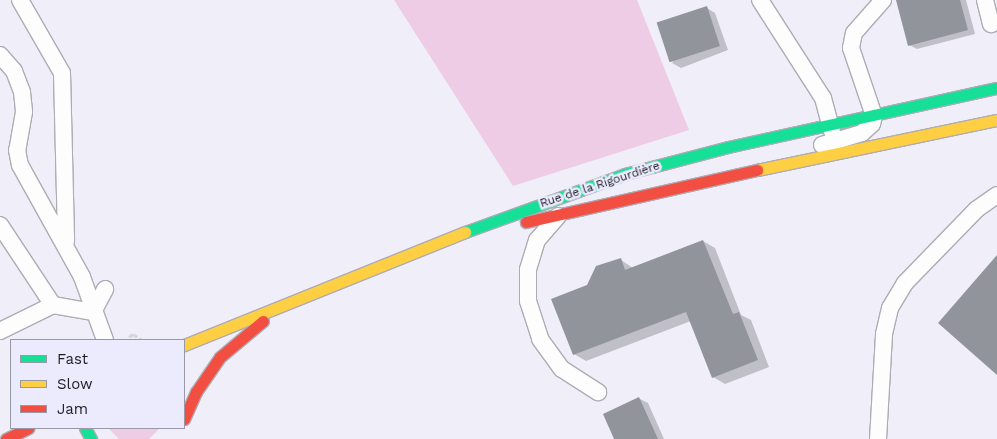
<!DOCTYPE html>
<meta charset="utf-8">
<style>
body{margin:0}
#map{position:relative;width:997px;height:439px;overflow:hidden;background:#f0eff9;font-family:"Work Sans",sans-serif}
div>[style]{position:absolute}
.green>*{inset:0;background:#eecce6}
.shadow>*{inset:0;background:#0003}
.building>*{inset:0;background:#92949c;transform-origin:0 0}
.path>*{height:3px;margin-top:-1.5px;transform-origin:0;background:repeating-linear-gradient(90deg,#d6d6d9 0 5px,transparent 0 7.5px)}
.roads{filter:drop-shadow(1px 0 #adacb4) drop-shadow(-1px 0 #adacb4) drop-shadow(0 1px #adacb4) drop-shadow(0 -1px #adacb4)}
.lane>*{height:16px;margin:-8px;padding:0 8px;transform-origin:8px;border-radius:8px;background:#fdfdfe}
.fast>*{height:11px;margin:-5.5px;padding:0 5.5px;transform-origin:5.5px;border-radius:5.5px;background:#16e098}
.slow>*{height:11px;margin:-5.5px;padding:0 5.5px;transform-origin:5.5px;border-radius:5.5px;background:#ffcf43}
.jam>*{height:11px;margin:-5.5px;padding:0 5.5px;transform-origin:5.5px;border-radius:5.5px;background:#f24e42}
span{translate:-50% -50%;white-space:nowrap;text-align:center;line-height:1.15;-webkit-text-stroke:5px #ecebfd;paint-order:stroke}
.street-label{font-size:12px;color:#1d1c25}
.legend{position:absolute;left:10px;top:339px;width:175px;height:90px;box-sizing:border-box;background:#ecebfd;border:1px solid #9998a7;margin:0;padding:6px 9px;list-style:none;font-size:15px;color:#1d1c25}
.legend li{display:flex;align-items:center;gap:10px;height:25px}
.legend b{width:25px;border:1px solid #9998a7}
</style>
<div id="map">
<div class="green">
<div style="clip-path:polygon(394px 0,637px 0,689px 130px,513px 186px)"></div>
<div style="clip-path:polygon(108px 428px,160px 428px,149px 439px,119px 439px)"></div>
</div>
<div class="shadow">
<div style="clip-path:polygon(897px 0,966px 0,975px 34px,917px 49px,909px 45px)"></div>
<div style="clip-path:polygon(707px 8px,715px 13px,728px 50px,681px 68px,672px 63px)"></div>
<div style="clip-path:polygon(703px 241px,715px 248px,741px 315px,751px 320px,769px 367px,725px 384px,713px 377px,691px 321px,586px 361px,574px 354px,588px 286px,621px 260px,633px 268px)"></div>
<div style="clip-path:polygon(638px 398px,648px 403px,664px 439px,616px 439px)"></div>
</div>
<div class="building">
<div style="clip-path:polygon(896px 0,960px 0,968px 30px,908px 46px)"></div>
<div style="left:707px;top:6px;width:42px;height:53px;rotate:72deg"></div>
<div style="clip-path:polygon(703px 240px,733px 314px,739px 312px,758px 360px,712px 378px,686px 312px,573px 355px,551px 299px,587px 285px,596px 266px,621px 258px,625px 270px)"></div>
<div style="clip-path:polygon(997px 255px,997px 375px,938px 323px)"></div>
<div style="clip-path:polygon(639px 397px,658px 439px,614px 439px,603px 414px)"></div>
</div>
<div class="path">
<div style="left:129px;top:337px;width:5px;rotate:-37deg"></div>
<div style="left:133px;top:334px;width:11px;rotate:34deg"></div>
</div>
<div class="roads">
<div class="lane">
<div style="left:20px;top:0;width:84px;rotate:60.1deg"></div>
<div style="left:62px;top:73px;width:168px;rotate:88.6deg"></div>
<div style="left:760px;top:0;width:117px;rotate:57.3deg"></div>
<div style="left:823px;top:98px;width:34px;rotate:75deg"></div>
<div style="left:985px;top:0;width:25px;rotate:76deg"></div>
<div style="left:0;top:55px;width:21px;rotate:49deg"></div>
<div style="left:14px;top:71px;width:22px;rotate:69deg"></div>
<div style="left:22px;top:92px;width:20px;rotate:84deg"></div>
<div style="left:24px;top:112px;width:39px;rotate:100deg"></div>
<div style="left:17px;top:150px;width:15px;rotate:79deg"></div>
<div style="left:20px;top:165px;width:128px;rotate:61deg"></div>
<div style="left:82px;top:277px;width:67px;rotate:69.9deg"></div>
<div style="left:822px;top:145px;width:42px;rotate:-16.7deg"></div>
<div style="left:862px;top:133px;width:13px;rotate:-42deg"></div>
<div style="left:872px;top:124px;width:8px;rotate:-76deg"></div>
<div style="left:874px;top:116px;width:72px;rotate:-108.7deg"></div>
<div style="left:851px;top:48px;width:15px;rotate:-79deg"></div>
<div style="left:854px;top:33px;width:44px;rotate:-48.7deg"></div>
<div style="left:558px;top:216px;width:32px;rotate:131deg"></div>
<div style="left:537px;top:240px;width:31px;rotate:107deg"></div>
<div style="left:528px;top:270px;width:31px;rotate:90deg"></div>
<div style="left:528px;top:301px;width:40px;rotate:72deg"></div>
<div style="left:540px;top:339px;width:37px;rotate:54deg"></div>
<div style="left:562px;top:369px;width:43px;rotate:32.6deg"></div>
<div style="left:0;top:225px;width:96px;rotate:56.5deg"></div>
<div style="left:0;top:331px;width:59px;rotate:-26.1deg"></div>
<div style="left:53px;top:305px;width:41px;rotate:9.9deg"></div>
<div style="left:93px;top:312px;width:26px;rotate:-62deg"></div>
<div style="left:878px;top:439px;width:105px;rotate:-86.7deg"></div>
<div style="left:884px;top:334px;width:27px;rotate:-77deg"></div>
<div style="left:890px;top:308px;width:29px;rotate:-59deg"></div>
<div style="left:905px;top:283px;width:103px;rotate:-45.8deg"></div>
<div style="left:977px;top:209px;width:24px;rotate:-35deg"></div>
</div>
<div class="fast">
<div style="left:465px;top:232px;width:170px;rotate:-19.9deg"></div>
<div style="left:625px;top:174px;width:106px;rotate:-14.7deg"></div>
<div style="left:728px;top:147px;width:275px;rotate:-12.4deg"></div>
<div style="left:85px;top:428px;width:13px;rotate:61deg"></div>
</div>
<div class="slow">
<div style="left:757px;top:170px;width:245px;rotate:-11.8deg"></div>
<div style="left:184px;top:345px;width:303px;rotate:-21.9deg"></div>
</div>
<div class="jam">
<div style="left:526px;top:222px;width:237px;rotate:-12.7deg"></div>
<div style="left:184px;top:419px;width:30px;rotate:-66deg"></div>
<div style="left:196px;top:392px;width:42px;rotate:-55.6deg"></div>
<div style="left:220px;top:357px;width:56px;rotate:-39.9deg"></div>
<div style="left:6px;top:439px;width:25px;rotate:-26deg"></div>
</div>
</div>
<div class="street-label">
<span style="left:600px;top:185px;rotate:-18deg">Rue de la Rigourdière</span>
</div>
<ul class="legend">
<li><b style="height:6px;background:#16e098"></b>Fast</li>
<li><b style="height:6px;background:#ffcf43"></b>Slow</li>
<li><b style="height:6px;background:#f24e42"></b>Jam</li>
</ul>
</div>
